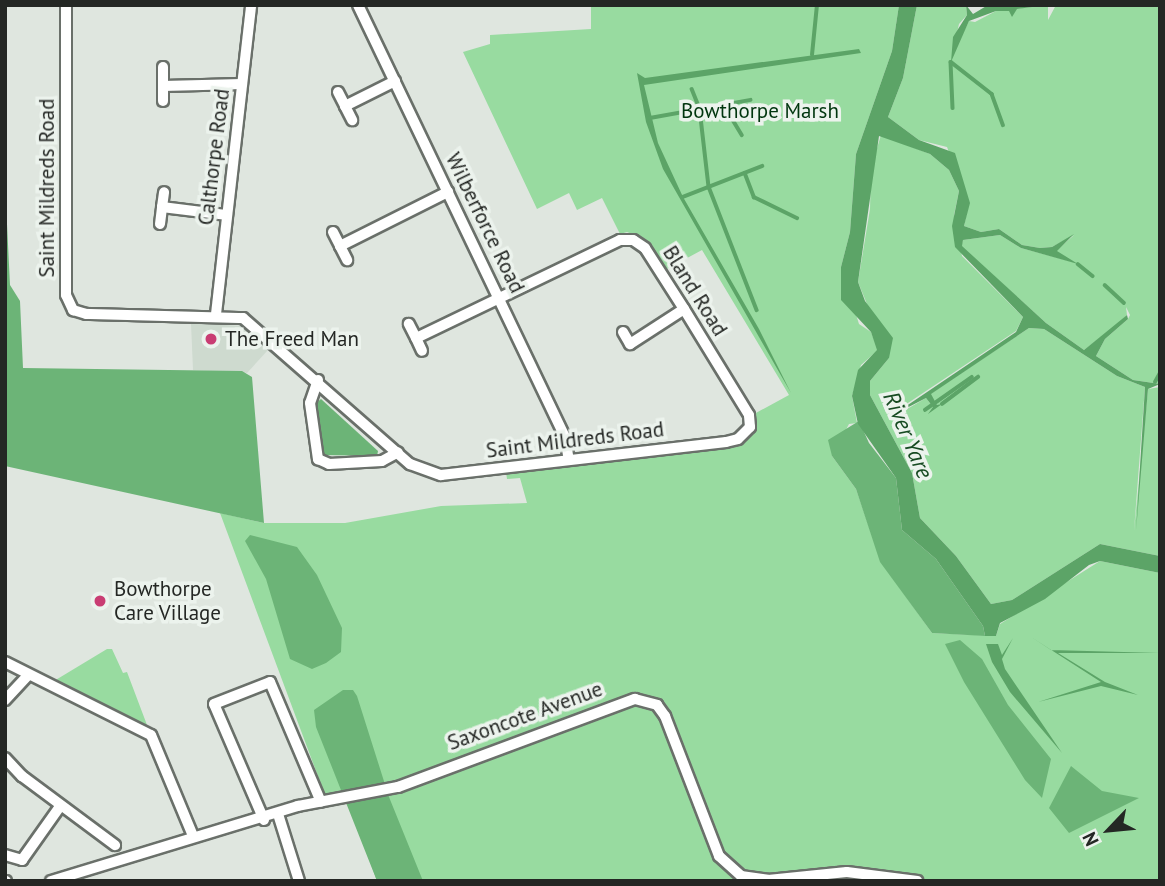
<!DOCTYPE html>
<style>
body{margin:0}
#map{position:relative;width:1165px;height:886px;overflow:hidden;background:#dfe6df;font-family:"PT Sans",sans-serif}
div>[style]{position:absolute}
.built>*{inset:0;background:#cedacf}
.green>*{inset:0;background:#98dba0}
.forest>*{inset:0;background:#6cb477}
.water>*{inset:0;background:#5ca467}
.stream>*{height:3.5px;margin:-1.75px;padding:0 1.75px;transform-origin:1.75px;border-radius:1.75px;background:#5ca467}
.roads{filter:drop-shadow(2px 0 #6a706a) drop-shadow(-2px 0 #6a706a) drop-shadow(0 2px #6a706a) drop-shadow(0 -2px #6a706a)}
.minor>*{height:10px;margin:-5px;padding:0 5px;transform-origin:5px;border-radius:5px;background:#fff}
.dots>*{width:19px;height:19px;translate:-50% -50%;box-sizing:border-box;border:4px solid #ecf3ed;border-radius:50%}
span{translate:-50% -50%;white-space:nowrap;text-align:center;line-height:1.15;-webkit-text-stroke:7px #ecf3ed;paint-order:stroke}
.park-label{font-size:21px;color:#00360e}
.street-label{font-size:21px;color:#242724}
.poi-label{font-size:21px;color:#242724}
.left{translate:0 -50%;text-align:left}
.water-label{font-size:23px;color:#174b22;font-style:italic}
.frame{position:absolute;inset:0;border:7px solid #242724;pointer-events:none}
.north{position:absolute;left:1074px;top:795px;width:70px;height:70px;-webkit-text-stroke:5px #ecf3ed;paint-order:stroke;rotate:244deg;font-size:19px;font-weight:700;line-height:28px;text-align:center;color:#242724}
.north::after{content:'';display:block;margin:auto;width:24px;height:32px;background:#242724;clip-path:polygon(50% 0,100% 100%,50% 72%,0 100%)}
</style>
<div id="map">
<div class="built">
<div style="clip-path:polygon(191px 323px,241px 326px,268px 350px,247px 373px,193px 370px)"></div>
</div>
<div class="green">
<div style="clip-path:polygon(591px 5px,899px 5px,892px 51px,856px 154px,850px 232px,841px 267px,859px 324px,871px 332px,878px 350px,861px 365px,852px 396px,857px 423px,849px 424px,832px 456px,856px 489px,881px 562px,932px 633px,996px 636px,1000px 624px,1100px 561px,1160px 573px,1160px 881px,377px 881px,348px 800px,329px 806px,220px 513px,264px 523px,345px 523px,441px 506px,527px 503px,520px 478px,507px 479px,506px 472px,735px 445px,753px 434px,754px 414px,789px 395px,702px 250px,665px 270px,642px 238px,627px 232px,620px 234px,602px 198px,577px 210px,569px 193px,537px 209px,463px 52px,490px 44px,490px 35px,591px 29px)"></div>
<div style="clip-path:polygon(917px 5px,966px 5px,967px 15px,959px 24px,952px 55px,969px 21px,975px 22px,996px 11px,1048px 5px,1048px 20px,1056px 5px,1160px 5px,1160px 384px,1133px 380px,1096px 356px,1105px 339px,1128px 319px,1130px 315px,1126px 307px,1127px 315px,1119px 323px,1084px 350px,1046px 323px,961px 246px,963px 240px,1000px 235px,1021px 248px,1073px 262px,1056px 251px,1074px 235px,1052px 247px,1040px 248px,1022px 245px,999px 229px,981px 232px,964px 226px,969px 203px,947px 147px,919px 140px,888px 117px,903px 78px)"></div>
<div style="clip-path:polygon(881px 135px,930px 154px,949px 170px,959px 191px,954px 215px,962px 256px,1023px 317px,1016px 331px,893px 413px,895px 416px,926px 398px,933px 407px,937px 405px,930px 394px,1029px 328px,1044px 329px,1117px 376px,1145px 387px,1134px 531px,1148px 389px,1160px 387px,1160px 556px,1100px 544px,1012px 600px,991px 604px,956px 556px,920px 518px,912px 473px,870px 395px,870px 381px,889px 358px,858px 282px,870px 209px,871px 168px)"></div>
<div style="clip-path:polygon(107px 649px,112px 649px,123px 673px,127px 672px,147px 725px,54px 681px)"></div>
</div>
<div class="forest">
<div style="clip-path:polygon(5px 183px,10px 285px,20px 301px,23px 368px,242px 371px,252px 377px,264px 523px,5px 466px)"></div>
<div style="clip-path:polygon(321px 399px,378px 451px,377px 456px,322px 455px,315px 404px)"></div>
<div style="clip-path:polygon(859px 421px,869px 443px,896px 478px,902px 530px,936px 559px,983px 626px,985px 636px,932px 633px,880px 562px,856px 489px,832px 456px,828px 440px)"></div>
<div style="clip-path:polygon(250px 535px,297px 547px,317px 575px,342px 628px,341px 652px,326px 663px,312px 669px,290px 659px,266px 579px,245px 541px)"></div>
<div style="clip-path:polygon(960px 640px,982px 659px,1008px 705px,1051px 759px,1042px 798px,1025px 780px,964px 682px,945px 644px)"></div>
<div style="clip-path:polygon(343px 690px,353px 690px,357px 696px,389px 797px,423px 881px,377px 881px,316px 727px,314px 710px)"></div>
<div style="clip-path:polygon(1071px 766px,1102px 791px,1139px 798px,1069px 833px,1049px 808px)"></div>
</div>
<div class="water">
<div style="clip-path:polygon(899px 5px,917px 5px,903px 78px,888px 117px,919px 140px,955px 153px,970px 203px,964px 226px,981px 232px,999px 229px,1022px 245px,1040px 248px,1052px 247px,1074px 234px,1057px 251px,1078px 264px,1021px 248px,1000px 235px,963px 240px,962px 246px,1046px 323px,1084px 350px,1127px 315px,1124px 303px,1128px 319px,1105px 339px,1096px 356px,1133px 380px,1160px 384px,1148px 389px,1136px 531px,1145px 387px,1117px 376px,1044px 329px,1029px 328px,931px 394px,937px 405px,942px 404px,928px 414px,933px 407px,926px 398px,893px 415px,1016px 332px,1023px 317px,955px 247px,952px 226px,959px 191px,949px 170px,930px 154px,879px 136px,858px 282px,865px 301px,893px 338px,889px 358px,870px 381px,870px 395px,912px 473px,920px 518px,956px 556px,991px 604px,1012px 600px,1100px 544px,1160px 556px,1160px 573px,1100px 561px,1089px 565px,1045px 599px,1000px 623px,996px 636px,985px 636px,983px 626px,936px 559px,902px 530px,896px 478px,858px 424px,852px 396px,858px 370px,877px 350px,871px 332px,841px 300px,841px 267px,850px 232px,856px 154px,892px 51px)"></div>
<div style="clip-path:polygon(966px 5px,973px 14px,988px 5px,1047px 5px,1017px 9px,1012px 17px,1009px 11px,996px 11px,969px 21px,951px 62px,953px 37px,967px 15px)"></div>
<div style="clip-path:polygon(859px 49px,861px 53px,644px 85px,658px 143px,683px 197px,759px 329px,791px 393px,663px 169px,646px 122px,637px 73px,645px 78px)"></div>
<div style="clip-path:polygon(1028px 635px,1051px 650px,1160px 653px,1058px 653px,1105px 682px,1138px 695px,1101px 686px,1038px 702px,1101px 682px)"></div>
<div style="clip-path:polygon(1013px 638px,1002px 659px,1005px 669px,1062px 753px,1010px 692px,992px 662px,986px 644px,998px 644px,1002px 655px)"></div>
</div>
<div class="stream">
<div style="left:812px;top:55px;width:50px;rotate:-84.3deg"></div>
<div style="left:951px;top:62px;width:52px;rotate:38deg"></div>
<div style="left:992px;top:94px;width:33px;rotate:70deg"></div>
<div style="left:951px;top:62px;width:46px;rotate:87.5deg"></div>
<div style="left:692px;top:89px;width:22px;rotate:68deg"></div>
<div style="left:700px;top:109px;width:79px;rotate:83.4deg"></div>
<div style="left:709px;top:187px;width:132px;rotate:68.7deg"></div>
<div style="left:724px;top:105px;width:35px;rotate:59deg"></div>
<div style="left:650px;top:118px;width:102px;rotate:-10.2deg"></div>
<div style="left:745px;top:173px;width:26px;rotate:69deg"></div>
<div style="left:754px;top:197px;width:48px;rotate:26deg"></div>
<div style="left:683px;top:197px;width:85px;rotate:-21.4deg"></div>
<div style="left:1078px;top:264px;width:19px;rotate:39deg"></div>
<div style="left:1105px;top:285px;width:26px;rotate:43deg"></div>
<div style="left:1155px;top:382px;width:10px;rotate:-61deg"></div>
<div style="left:942px;top:404px;width:45px;rotate:-36.9deg"></div>
<div style="left:925px;top:410px;width:57px;rotate:-35.1deg"></div>
</div>
<div class="roads">
<div class="minor">
<div style="left:66px;top:5px;width:290px;rotate:90deg"></div>
<div style="left:66px;top:295px;width:17px;rotate:65deg"></div>
<div style="left:73px;top:310px;width:14px;rotate:17deg"></div>
<div style="left:86px;top:314px;width:157px;rotate:1.5deg"></div>
<div style="left:243px;top:318px;width:222px;rotate:41.2deg"></div>
<div style="left:410px;top:464px;width:33px;rotate:20deg"></div>
<div style="left:441px;top:475px;width:287px;rotate:-6.6deg"></div>
<div style="left:726px;top:442px;width:12px;rotate:-14deg"></div>
<div style="left:738px;top:439px;width:17px;rotate:-45deg"></div>
<div style="left:750px;top:427px;width:12px;rotate:-95deg"></div>
<div style="left:749px;top:415px;width:124px;rotate:-121.5deg"></div>
<div style="left:684px;top:309px;width:72px;rotate:-122.6deg"></div>
<div style="left:645px;top:248px;width:14px;rotate:-146deg"></div>
<div style="left:633px;top:240px;width:13px;rotate:180deg"></div>
<div style="left:620px;top:240px;width:226px;rotate:154.3deg"></div>
<div style="left:416px;top:338px;width:16px;rotate:-117deg"></div>
<div style="left:358px;top:5px;width:480px;rotate:64.4deg"></div>
<div style="left:565px;top:438px;width:22px;rotate:80deg"></div>
<div style="left:163px;top:67px;width:19px;rotate:90deg"></div>
<div style="left:163px;top:86px;width:79px;rotate:-1.5deg"></div>
<div style="left:163px;top:86px;width:15px;rotate:90deg"></div>
<div style="left:338px;top:92px;width:16px;rotate:63deg"></div>
<div style="left:345px;top:106px;width:56px;rotate:-26.6deg"></div>
<div style="left:345px;top:106px;width:16px;rotate:63deg"></div>
<div style="left:162px;top:207px;width:15px;rotate:-82deg"></div>
<div style="left:160px;top:224px;width:17px;rotate:-83deg"></div>
<div style="left:162px;top:207px;width:64px;rotate:7.1deg"></div>
<div style="left:333px;top:232px;width:16px;rotate:63deg"></div>
<div style="left:340px;top:246px;width:121px;rotate:-26.6deg"></div>
<div style="left:340px;top:246px;width:16px;rotate:63deg"></div>
<div style="left:216px;top:314px;width:311px;rotate:-83.5deg"></div>
<div style="left:623px;top:332px;width:14px;rotate:60deg"></div>
<div style="left:630px;top:344px;width:64px;rotate:-32.9deg"></div>
<div style="left:416px;top:338px;width:14px;rotate:65deg"></div>
<div style="left:318px;top:380px;width:24px;rotate:109deg"></div>
<div style="left:310px;top:403px;width:57px;rotate:81.9deg"></div>
<div style="left:318px;top:459px;width:12px;rotate:24deg"></div>
<div style="left:329px;top:464px;width:53px;rotate:-3.2deg"></div>
<div style="left:382px;top:461px;width:18px;rotate:-29deg"></div>
<div style="left:5px;top:662px;width:163px;rotate:26.6deg"></div>
<div style="left:151px;top:735px;width:109px;rotate:67.4deg"></div>
<div style="left:5px;top:700px;width:34px;rotate:-47deg"></div>
<div style="left:5px;top:758px;width:25px;rotate:47deg"></div>
<div style="left:22px;top:776px;width:116px;rotate:36.6deg"></div>
<div style="left:278px;top:814px;width:70px;rotate:72.6deg"></div>
<div style="left:264px;top:820px;width:126px;rotate:-113.3deg"></div>
<div style="left:214px;top:704px;width:60px;rotate:-21.4deg"></div>
<div style="left:270px;top:682px;width:130px;rotate:67deg"></div>
<div style="left:5px;top:855px;width:18px;rotate:16deg"></div>
<div style="left:22px;top:860px;width:67px;rotate:-54.7deg"></div>
<div style="left:5px;top:881px;width:1px"></div>
<div style="left:51px;top:881px;width:258px;rotate:-16.9deg"></div>
<div style="left:298px;top:806px;width:102px;rotate:-10.8deg"></div>
<div style="left:398px;top:787px;width:253px;rotate:-20.4deg"></div>
<div style="left:635px;top:699px;width:23px;rotate:15deg"></div>
<div style="left:657px;top:705px;width:14px;rotate:54deg"></div>
<div style="left:665px;top:716px;width:150px;rotate:68.9deg"></div>
<div style="left:719px;top:856px;width:30px;rotate:42deg"></div>
<div style="left:741px;top:876px;width:27px;rotate:8deg"></div>
<div style="left:768px;top:880px;width:79px;rotate:-5.8deg"></div>
<div style="left:847px;top:872px;width:71px;rotate:7.3deg"></div>
</div>
</div>
<div class="dots">
<div style="left:211px;top:339px;background:#c93d73"></div>
<div style="left:100px;top:601px;background:#c93d73"></div>
</div>
<div class="park-label">
<span style="left:760px;top:111px">Bowthorpe Marsh</span>
</div>
<div class="street-label">
<span style="left:214px;top:157px;rotate:-83deg">Calthorpe Road</span>
<span style="left:47px;top:188px;rotate:-90deg">Saint Mildreds Road</span>
<span style="left:485px;top:223px;rotate:64deg">Wilberforce Road</span>
<span style="left:695px;top:291px;rotate:58deg">Bland Road</span>
<span style="left:575px;top:440px;rotate:-7deg">Saint Mildreds Road</span>
<span style="left:525px;top:716px;rotate:-20deg">Saxoncote Avenue</span>
</div>
<div class="poi-label">
<span class="left" style="left:225px;top:339px">The Freed Man</span>
<span class="left" style="left:114px;top:601px">Bowthorpe<br>Care Village</span>
</div>
<div class="water-label">
<span style="left:908px;top:435px;rotate:67deg">River Yare</span>
</div>
<div class="frame"></div>
<div class="north">N</div>
</div>
